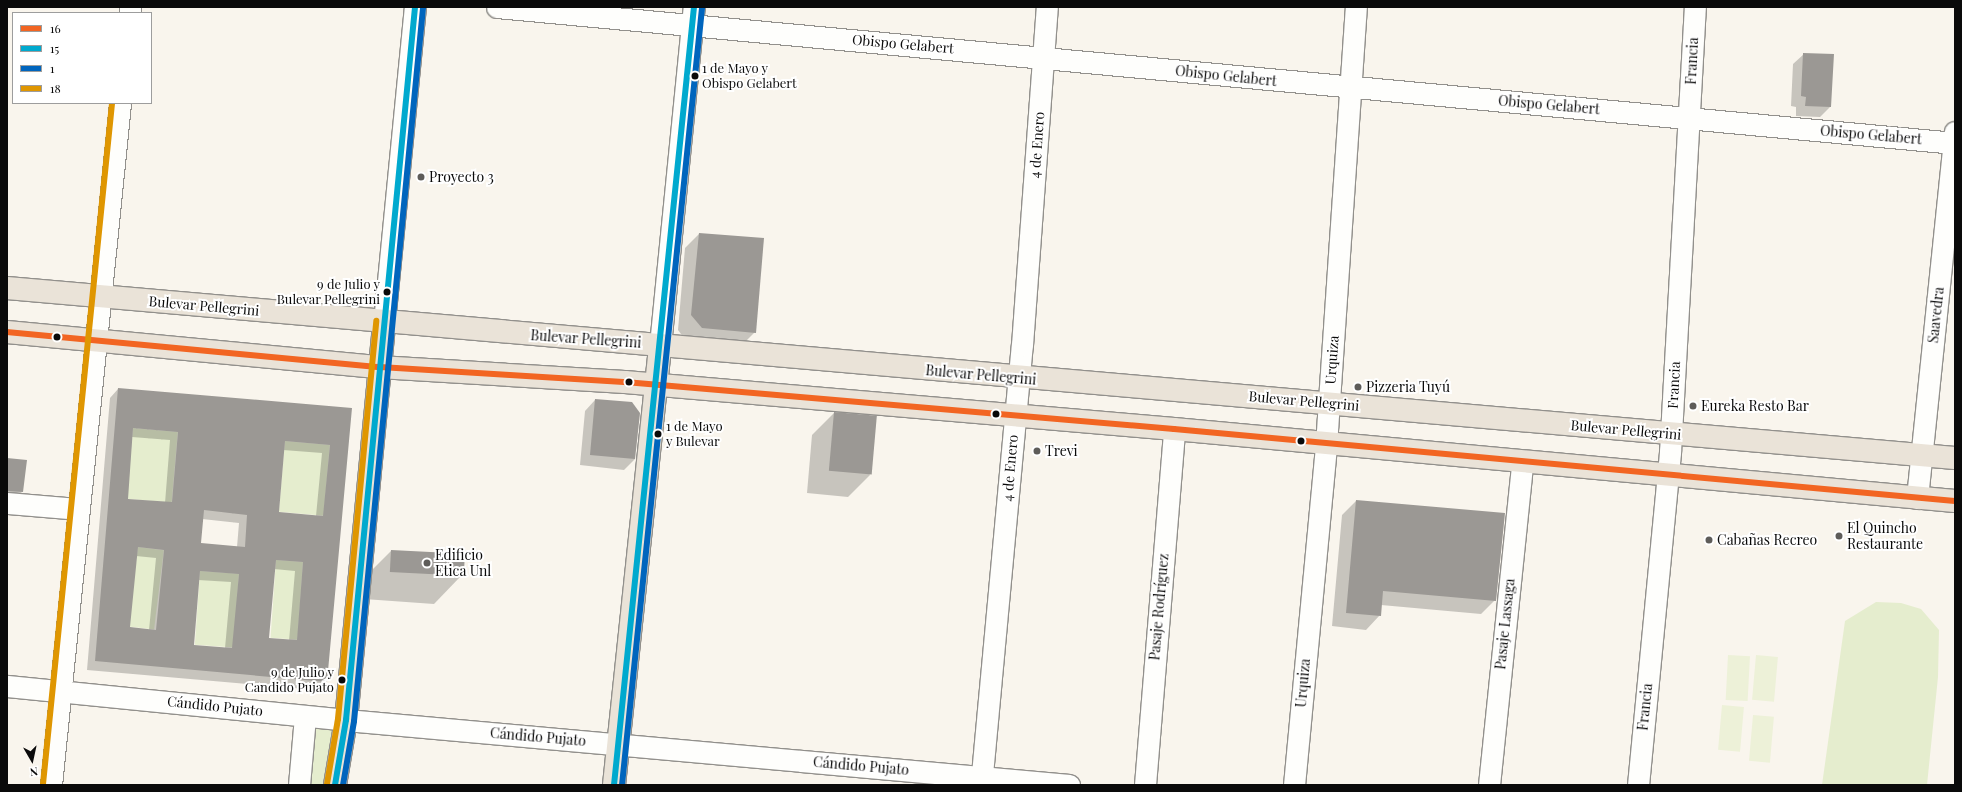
<!DOCTYPE html>
<meta charset="utf-8">
<style>
body{margin:0}
#map{position:relative;width:1962px;height:792px;overflow:hidden;background:#f9f5ed;font-family:"Playfair Display",serif}
div>[style]{position:absolute}
.green>*{inset:0;background:#e5edce;transform-origin:0 0}
.pitch>*{inset:0;background:#edf1d8;transform-origin:0 0}
.shadow>*{inset:0;background:#0003}
.building>*{inset:0;background:#9b9894;transform-origin:0 0}
.roads{filter:drop-shadow(1px 0 #92908c) drop-shadow(-1px 0 #92908c) drop-shadow(0 1px #92908c) drop-shadow(0 -1px #92908c)}
.minor>*{height:21px;margin:-10.5px;padding:0 10.5px;transform-origin:10.5px;border-radius:10.5px;background:#fefefc}
.major>*{height:22px;margin:-11px;padding:0 11px;transform-origin:11px;border-radius:11px;background:#eae3d8}
.bus-1>*{height:6px;margin:-3px;padding:0 3px;transform-origin:3px;border-radius:3px;background:#f26522}
.bus-2>*{height:6px;margin:-3px;padding:0 3px;transform-origin:3px;border-radius:3px;background:#00a9ce}
.bus-3>*{height:6px;margin:-3px;padding:0 3px;transform-origin:3px;border-radius:3px;background:#0065bd}
.bus-4>*{height:6px;margin:-3px;padding:0 3px;transform-origin:3px;border-radius:3px;background:#df9601}
.dots>*{width:11px;height:11px;translate:-50% -50%;box-sizing:border-box;border:2px solid #fff;border-radius:50%}
span{translate:-50% -50%;white-space:nowrap;text-align:center;line-height:1.15;-webkit-text-stroke:4px #fff;paint-order:stroke}
.bus-label{font-size:13px;color:#0a0a0a}
.left{translate:0 -50%;text-align:left}
.right{translate:-100% -50%;text-align:right}
.street-label{font-size:14px;color:#0a0a0a}
.poi-label{font-size:14px;color:#0a0a0a}
.frame{position:absolute;inset:0;border:8px solid #0a0a0a;pointer-events:none}
.legend{position:absolute;left:12px;top:12px;width:140px;height:92px;box-sizing:border-box;background:#fff;border:1px solid #9d9d9d;margin:0;padding:5px 7px;list-style:none;font-size:12px;color:#0a0a0a}
.legend li{display:flex;align-items:center;gap:8px;height:20px}
.legend b{width:20px;border:1px solid #9d9d9d}
.north{position:absolute;left:12px;top:740px;width:40px;height:40px;-webkit-text-stroke:3px #fff;paint-order:stroke;rotate:171deg;font-size:11px;font-weight:700;line-height:16px;text-align:center;color:#0a0a0a}
.north::after{content:'';display:block;margin:auto;width:14px;height:18px;background:#0a0a0a;clip-path:polygon(50% 0,100% 100%,50% 72%,0 100%)}
</style>
<div id="map">
<div class="green">
<div style="left:133px;top:428px;width:45px;height:71px;rotate:5deg"></div>
<div style="left:285px;top:441px;width:45px;height:71px;rotate:5deg"></div>
<div style="left:138px;top:547px;width:26px;height:80px;rotate:7deg"></div>
<div style="left:276px;top:560px;width:27px;height:78px;rotate:4deg"></div>
<div style="left:200px;top:571px;width:39px;height:74px;rotate:4deg"></div>
<div style="clip-path:polygon(1876px 602px,1901px 603px,1921px 609px,1939px 630px,1938px 677px,1927px 785px,1822px 785px,1845px 621px)"></div>
<div style="clip-path:polygon(309px 722px,335px 724px,324px 785px,304px 785px)"></div>
</div>
<div class="pitch">
<div style="left:1728px;top:655px;width:22px;height:45px;rotate:3deg"></div>
<div style="left:1756px;top:655px;width:22px;height:45px;rotate:5deg"></div>
<div style="left:1722px;top:705px;width:22px;height:45px;rotate:5deg"></div>
<div style="left:1753px;top:715px;width:21px;height:46px;rotate:5deg"></div>
</div>
<div class="shadow">
<div style="clip-path:polygon(1804px 54px,1830px 107px,1820px 117px,1796px 116px,1796px 107px,1791px 106px,1793px 64px)"></div>
<div style="clip-path:polygon(699px 234px,755px 332px,741px 346px,687px 342px,678px 330px,685px 248px)"></div>
<div style="clip-path:polygon(evenodd,118px 389px,351px 409px,326px 682px,317px 690px,87px 670px,110px 398px,118px 389px,132px 437px,170px 440px,165px 503px,127px 500px,132px 437px,118px 389px,283px 450px,322px 453px,316px 516px,278px 513px,283px 450px,118px 389px,202px 519px,239px 523px,237px 547px,200px 544px,202px 519px,118px 389px,136px 556px,156px 558px,149px 630px,129px 628px,136px 556px,118px 389px,274px 569px,295px 571px,289px 641px,268px 639px,274px 569px,118px 389px,198px 580px,231px 582px,225px 648px,193px 646px,198px 580px)"></div>
<div style="clip-path:polygon(595px 400px,635px 459px,624px 470px,580px 465px,585px 411px)"></div>
<div style="clip-path:polygon(834px 413px,870px 475px,848px 497px,807px 493px,812px 435px)"></div>
<div style="clip-path:polygon(7px 459px,22px 492px,8px 505px,7px 505px)"></div>
<div style="clip-path:polygon(1356px 501px,1495px 600px,1481px 614px,1381px 605px,1380px 615px,1366px 630px,1332px 626px,1342px 515px)"></div>
<div style="clip-path:polygon(391px 551px,461px 576px,434px 604px,364px 599px,364px 578px)"></div>
</div>
<div class="building">
<div style="clip-path:polygon(1803px 53px,1834px 54px,1831px 107px,1805px 106px,1806px 97px,1801px 96px)"></div>
<div style="clip-path:polygon(699px 233px,764px 238px,756px 333px,702px 328px,691px 315px)"></div>
<div style="clip-path:polygon(evenodd,118px 388px,352px 408px,327px 682px,95px 661px,118px 388px,133px 428px,178px 432px,172px 502px,128px 499px,133px 428px,118px 388px,285px 441px,330px 445px,323px 516px,279px 512px,285px 441px,118px 388px,204px 510px,247px 515px,245px 547px,201px 543px,204px 510px,118px 388px,138px 547px,164px 550px,156px 630px,130px 627px,138px 547px,118px 388px,276px 560px,303px 562px,297px 640px,269px 638px,276px 560px,118px 388px,200px 571px,239px 574px,232px 648px,194px 645px,200px 571px)"></div>
<div style="clip-path:polygon(595px 399px,632px 402px,640px 413px,635px 459px,590px 455px)"></div>
<div style="left:834px;top:412px;width:43px;height:59px;rotate:5deg"></div>
<div style="clip-path:polygon(7px 458px,27px 460px,23px 492px,7px 491px)"></div>
<div style="clip-path:polygon(1356px 500px,1505px 513px,1496px 601px,1383px 591px,1381px 616px,1346px 613px)"></div>
<div style="left:391px;top:550px;width:74px;height:22px;rotate:3deg"></div>
</div>
<div class="roads">
<div class="minor">
<div style="left:497px;top:7px;width:1464px;rotate:5.33deg"></div>
<div style="left:130px;top:13px;width:6px;rotate:-90deg"></div>
<div style="left:384px;top:322px;width:317px;rotate:-84.4deg"></div>
<div style="left:660px;top:345px;width:340px;rotate:-84.3deg"></div>
<div style="left:1917px;top:498px;width:368px;rotate:-84.1deg"></div>
<div style="left:7px;top:503px;width:72px;rotate:4.8deg"></div>
<div style="left:7px;top:686px;width:341px;rotate:5.7deg"></div>
<div style="left:346px;top:720px;width:726px;rotate:5.14deg"></div>
<div style="left:51px;top:785px;width:685px;rotate:-84.22deg"></div>
<div style="left:299px;top:785px;width:69px;rotate:-85deg"></div>
<div style="left:981px;top:785px;width:442px;rotate:-84.7deg"></div>
<div style="left:1022px;top:345px;width:339px;rotate:-85.8deg"></div>
<div style="left:1145px;top:785px;width:357px;rotate:-85.3deg"></div>
<div style="left:1294px;top:785px;width:342px;rotate:-84.6deg"></div>
<div style="left:1326px;top:445px;width:439px;rotate:-86.1deg"></div>
<div style="left:1489px;top:785px;width:324px;rotate:-84.1deg"></div>
<div style="left:1638px;top:785px;width:335px;rotate:-84.5deg"></div>
<div style="left:1670px;top:452px;width:446px;rotate:-86.8deg"></div>
</div>
<div class="major">
<div style="left:7px;top:288px;width:1955px;rotate:4.99deg"></div>
<div style="left:7px;top:332px;width:374px;rotate:5.4deg"></div>
<div style="left:379px;top:367px;width:246px;rotate:3.5deg"></div>
<div style="left:625px;top:382px;width:551px;rotate:4.89deg"></div>
<div style="left:1174px;top:429px;width:784px;rotate:5.27deg"></div>
<div style="left:335px;top:785px;width:66px;rotate:-80.4deg"></div>
<div style="left:346px;top:720px;width:400px;rotate:-84.5deg"></div>
<div style="left:614px;top:785px;width:442px;rotate:-84deg"></div>
</div>
</div>
<div class="bus-1">
<div style="left:7px;top:332px;width:374px;rotate:5.4deg"></div>
<div style="left:379px;top:367px;width:246px;rotate:3.5deg"></div>
<div style="left:625px;top:382px;width:551px;rotate:4.89deg"></div>
<div style="left:1174px;top:429px;width:784px;rotate:5.27deg"></div>
</div>
<div class="bus-2">
<div style="left:335px;top:785px;width:66px;rotate:-80.4deg"></div>
<div style="left:346px;top:720px;width:716px;rotate:-84.47deg"></div>
<div style="left:614px;top:785px;width:782px;rotate:-84.13deg"></div>
</div>
<div class="bus-3">
<div style="left:343px;top:785px;width:65px;rotate:-80.2deg"></div>
<div style="left:354px;top:721px;width:716px;rotate:-84.47deg"></div>
<div style="left:622px;top:785px;width:781px;rotate:-84.12deg"></div>
</div>
<div class="bus-4">
<div style="left:43px;top:784px;width:684px;rotate:-84.21deg"></div>
<div style="left:327px;top:784px;width:66px;rotate:-80.4deg"></div>
<div style="left:338px;top:719px;width:400px;rotate:-84.5deg"></div>
</div>
<div class="dots">
<div style="left:695px;top:76px;background:#0a0a0a"></div>
<div style="left:421px;top:177px;background:#5e5c59"></div>
<div style="left:387px;top:292px;background:#0a0a0a"></div>
<div style="left:57px;top:337px;background:#0a0a0a"></div>
<div style="left:629px;top:382px;background:#0a0a0a"></div>
<div style="left:1358px;top:387px;background:#5e5c59"></div>
<div style="left:1693px;top:406px;background:#5e5c59"></div>
<div style="left:996px;top:414px;background:#0a0a0a"></div>
<div style="left:658px;top:434px;background:#0a0a0a"></div>
<div style="left:1301px;top:441px;background:#0a0a0a"></div>
<div style="left:1037px;top:451px;background:#5e5c59"></div>
<div style="left:1839px;top:536px;background:#5e5c59"></div>
<div style="left:1709px;top:540px;background:#5e5c59"></div>
<div style="left:427px;top:563px;background:#5e5c59"></div>
<div style="left:342px;top:680px;background:#0a0a0a"></div>
</div>
<div class="bus-label">
<span class="left" style="left:702px;top:76px">1 de Mayo y<br>Obispo Gelabert</span>
<span class="right" style="left:380px;top:292px">9 de Julio y<br>Bulevar Pellegrini</span>
<span class="left" style="left:666px;top:434px">1 de Mayo<br>y Bulevar</span>
<span class="right" style="left:334px;top:680px">9 de Julio y<br>Candido Pujato</span>
</div>
<div class="street-label">
<span style="left:903px;top:44px;rotate:5deg">Obispo Gelabert</span>
<span style="left:1692px;top:61px;rotate:-87deg">Francia</span>
<span style="left:1226px;top:76px;rotate:6deg">Obispo Gelabert</span>
<span style="left:1549px;top:105px;rotate:5deg">Obispo Gelabert</span>
<span style="left:1871px;top:135px;rotate:5deg">Obispo Gelabert</span>
<span style="left:1037px;top:145px;rotate:-86deg">4 de Enero</span>
<span style="left:204px;top:306px;rotate:5deg">Bulevar Pellegrini</span>
<span style="left:1936px;top:315px;rotate:-84deg">Saavedra</span>
<span style="left:586px;top:339px;rotate:4deg">Bulevar Pellegrini</span>
<span style="left:1332px;top:360px;rotate:-86deg">Urquiza</span>
<span style="left:981px;top:375px;rotate:5deg">Bulevar Pellegrini</span>
<span style="left:1674px;top:385px;rotate:-87deg">Francia</span>
<span style="left:1304px;top:401px;rotate:5deg">Bulevar Pellegrini</span>
<span style="left:1626px;top:430px;rotate:5deg">Bulevar Pellegrini</span>
<span style="left:1010px;top:468px;rotate:-85deg">4 de Enero</span>
<span style="left:1159px;top:607px;rotate:-85deg">Pasaje Rodríguez</span>
<span style="left:1505px;top:624px;rotate:-84deg">Pasaje Lassaga</span>
<span style="left:1303px;top:683px;rotate:-85deg">Urquiza</span>
<span style="left:215px;top:706px;rotate:6deg">Cándido Pujato</span>
<span style="left:1645px;top:707px;rotate:-84deg">Francia</span>
<span style="left:538px;top:737px;rotate:5deg">Cándido Pujato</span>
<span style="left:861px;top:766px;rotate:5deg">Cándido Pujato</span>
</div>
<div class="poi-label">
<span class="left" style="left:429px;top:177px">Proyecto 3</span>
<span class="left" style="left:1366px;top:387px">Pizzeria Tuyú</span>
<span class="left" style="left:1701px;top:406px">Eureka Resto Bar</span>
<span class="left" style="left:1045px;top:451px">Trevi</span>
<span class="left" style="left:1847px;top:536px">El Quincho<br>Restaurante</span>
<span class="left" style="left:1717px;top:540px">Cabañas Recreo</span>
<span class="left" style="left:435px;top:563px">Edificio<br>Etica Unl</span>
</div>
<div class="frame"></div>
<ul class="legend">
<li><b style="height:5px;background:#f26522"></b>16</li>
<li><b style="height:5px;background:#00a9ce"></b>15</li>
<li><b style="height:5px;background:#0065bd"></b>1</li>
<li><b style="height:5px;background:#df9601"></b>18</li>
</ul>
<div class="north">N</div>
</div>
